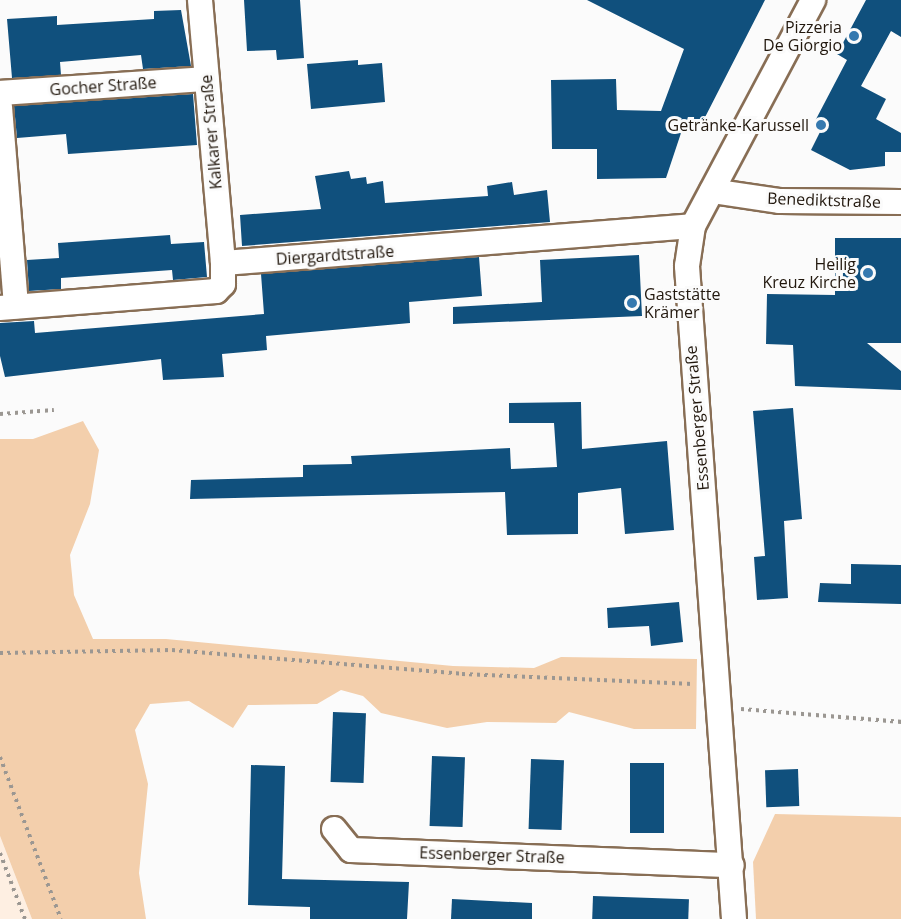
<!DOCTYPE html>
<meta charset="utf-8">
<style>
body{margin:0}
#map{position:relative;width:901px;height:919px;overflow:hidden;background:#fbfbfb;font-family:"Open Sans",sans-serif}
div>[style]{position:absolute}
.built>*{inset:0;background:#feefe2}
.green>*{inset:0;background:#f3cfac}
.building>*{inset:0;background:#10507d;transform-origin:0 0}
.path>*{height:4px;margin-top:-2px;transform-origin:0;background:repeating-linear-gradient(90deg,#9b9792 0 3px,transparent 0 7.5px)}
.roads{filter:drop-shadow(2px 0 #886e55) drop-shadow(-2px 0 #886e55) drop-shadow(0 2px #886e55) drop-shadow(0 -2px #886e55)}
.street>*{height:24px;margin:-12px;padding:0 12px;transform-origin:12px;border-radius:12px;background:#fff}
.dots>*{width:16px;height:16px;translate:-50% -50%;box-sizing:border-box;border:3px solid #fbfbfb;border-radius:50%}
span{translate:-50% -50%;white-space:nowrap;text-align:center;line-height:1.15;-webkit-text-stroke:6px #fbfbfb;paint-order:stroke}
.poi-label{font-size:16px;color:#21170d}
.right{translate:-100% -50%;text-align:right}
.left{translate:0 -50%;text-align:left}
.street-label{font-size:16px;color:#21170d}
</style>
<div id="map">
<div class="built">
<div style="clip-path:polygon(0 836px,32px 919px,0 919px)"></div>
</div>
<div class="green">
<div style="clip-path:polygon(83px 421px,99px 450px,90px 504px,70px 555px,74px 595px,93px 639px,166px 639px,453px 666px,534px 668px,561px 657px,697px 659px,696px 729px,634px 729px,569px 712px,556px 723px,487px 722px,447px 728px,381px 713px,363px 696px,341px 690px,317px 704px,248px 705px,233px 728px,189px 701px,150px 704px,135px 730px,148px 784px,139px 873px,146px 919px,32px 919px,0 836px,0 439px,33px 439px)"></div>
<div style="clip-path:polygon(775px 814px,901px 817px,901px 919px,756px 919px,753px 862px)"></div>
</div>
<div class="building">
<div style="clip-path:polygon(244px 0,300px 0,304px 58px,277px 60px,276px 50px,247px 51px)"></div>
<div style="clip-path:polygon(587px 0,765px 0,699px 129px,682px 130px,666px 178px,597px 179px,597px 149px,552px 149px,551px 80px,616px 79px,617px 110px,661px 111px,684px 49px)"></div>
<div style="clip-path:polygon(866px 0,901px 0,901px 37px,891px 31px,861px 86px,886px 99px,876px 119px,901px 133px,901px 152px,885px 152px,885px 166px,850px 170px,811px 150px,822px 128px,814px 123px,847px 60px,837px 54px)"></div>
<div style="clip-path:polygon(181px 10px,191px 66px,143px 69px,141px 55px,60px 62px,61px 75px,12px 78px,7px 19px,57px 16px,57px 25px,154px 19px,154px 11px)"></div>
<div style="clip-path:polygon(358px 60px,358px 65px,382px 63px,385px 102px,311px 109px,307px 64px)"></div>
<div style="clip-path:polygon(193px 94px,197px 145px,68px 154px,66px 134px,17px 138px,14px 106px)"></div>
<div style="clip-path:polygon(349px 171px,351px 179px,366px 177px,367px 184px,383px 181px,385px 203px,488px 196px,487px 186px,512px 182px,514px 195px,547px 190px,550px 222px,242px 246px,240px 215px,321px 209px,315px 176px)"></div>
<div style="clip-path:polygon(170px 235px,171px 244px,204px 242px,207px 277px,173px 280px,172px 270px,61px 278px,61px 289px,29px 291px,27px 260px,59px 258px,58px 243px)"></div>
<div style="clip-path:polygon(835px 238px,901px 238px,901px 343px,867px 343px,901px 371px,901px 390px,795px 386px,793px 345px,766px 344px,767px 294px,835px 295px)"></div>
<div style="clip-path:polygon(639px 255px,642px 316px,453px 324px,453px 307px,542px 302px,540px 260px)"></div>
<div style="clip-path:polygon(479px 257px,482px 296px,409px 302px,410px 323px,266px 336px,267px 350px,222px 354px,224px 377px,163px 380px,161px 359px,5px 377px,0 356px,0 323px,34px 321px,35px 333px,264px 314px,261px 274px)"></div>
<div style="clip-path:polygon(581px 402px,582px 449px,667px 441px,674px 530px,625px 534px,621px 488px,578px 493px,578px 534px,507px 535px,505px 492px,190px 499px,191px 480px,303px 477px,303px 465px,352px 464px,351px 456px,510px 448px,511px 469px,557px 467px,554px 423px,509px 423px,509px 403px)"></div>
<div style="clip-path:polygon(793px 408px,802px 519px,784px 521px,788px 598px,757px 600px,754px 557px,765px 556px,753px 411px)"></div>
<div style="clip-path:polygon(851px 564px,901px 565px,901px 604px,818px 602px,820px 583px,851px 584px)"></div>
<div style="clip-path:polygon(679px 602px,683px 642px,651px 646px,649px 626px,608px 628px,607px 608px)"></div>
<div style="left:333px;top:712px;width:33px;height:70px;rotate:2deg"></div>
<div style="left:432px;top:756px;width:33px;height:70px;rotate:2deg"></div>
<div style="left:531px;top:759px;width:33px;height:70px;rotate:2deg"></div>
<div style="left:630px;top:763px;width:34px;height:70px"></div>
<div style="clip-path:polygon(251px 765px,285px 766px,282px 879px,409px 882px,407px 919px,310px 919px,310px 907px,248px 905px)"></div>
<div style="left:798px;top:769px;width:37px;height:33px;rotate:88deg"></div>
<div style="left:593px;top:896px;width:96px;height:23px;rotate:2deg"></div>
<div style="clip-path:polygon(452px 899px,532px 903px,532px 919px,451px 919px)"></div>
</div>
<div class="path">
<div style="left:0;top:414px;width:54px;rotate:-4.2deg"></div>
<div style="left:0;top:653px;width:172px;rotate:-1deg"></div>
<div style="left:172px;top:650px;width:291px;rotate:4.7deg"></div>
<div style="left:462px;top:674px;width:231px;rotate:2.5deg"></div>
<div style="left:741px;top:709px;width:161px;rotate:4.6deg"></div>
<div style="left:0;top:757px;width:173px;rotate:69.4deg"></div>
<div style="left:0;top:853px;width:71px;rotate:69.3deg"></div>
</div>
<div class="roads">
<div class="street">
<div style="left:200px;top:0;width:264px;rotate:85deg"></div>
<div style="left:0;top:93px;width:207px;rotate:-3.9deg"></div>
<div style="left:0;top:107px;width:200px;rotate:85.4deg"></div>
<div style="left:712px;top:191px;width:69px;rotate:8.4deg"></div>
<div style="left:780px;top:201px;width:121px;rotate:0.5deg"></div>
<div style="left:0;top:308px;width:217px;rotate:-4.5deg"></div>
<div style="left:216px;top:291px;width:10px;rotate:-45deg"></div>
<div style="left:223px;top:284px;width:21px;rotate:-90deg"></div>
<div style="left:223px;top:263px;width:471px;rotate:-4.5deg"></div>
<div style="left:334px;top:829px;width:27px;rotate:51deg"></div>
<div style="left:351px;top:850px;width:381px;rotate:2.3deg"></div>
<div style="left:734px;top:919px;width:655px;rotate:-94.12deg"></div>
<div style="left:687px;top:266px;width:40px;rotate:-81.5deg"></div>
<div style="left:693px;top:226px;width:256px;rotate:-62deg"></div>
</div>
</div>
<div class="dots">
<div style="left:854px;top:36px;background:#3579af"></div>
<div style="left:821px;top:125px;background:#3579af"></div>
<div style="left:868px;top:273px;background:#3579af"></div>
<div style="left:632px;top:303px;background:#3579af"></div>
</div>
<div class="poi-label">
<span class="right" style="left:842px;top:36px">Pizzeria<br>De Giorgio</span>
<span class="right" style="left:809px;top:125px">Getränke-Karussell</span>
<span class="right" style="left:856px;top:273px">Heilig<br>Kreuz Kirche</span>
<span class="left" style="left:644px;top:303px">Gaststätte<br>Krämer</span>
</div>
<div class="street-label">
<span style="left:103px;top:86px;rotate:-4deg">Gocher Straße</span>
<span style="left:211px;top:132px;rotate:-95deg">Kalkarer Straße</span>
<span style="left:824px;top:200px;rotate:2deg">Benediktstraße</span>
<span style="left:335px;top:255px;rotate:-4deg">Diergardtstraße</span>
<span style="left:697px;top:418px;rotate:-95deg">Essenberger Straße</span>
<span style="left:492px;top:855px;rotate:2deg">Essenberger Straße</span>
</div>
</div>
